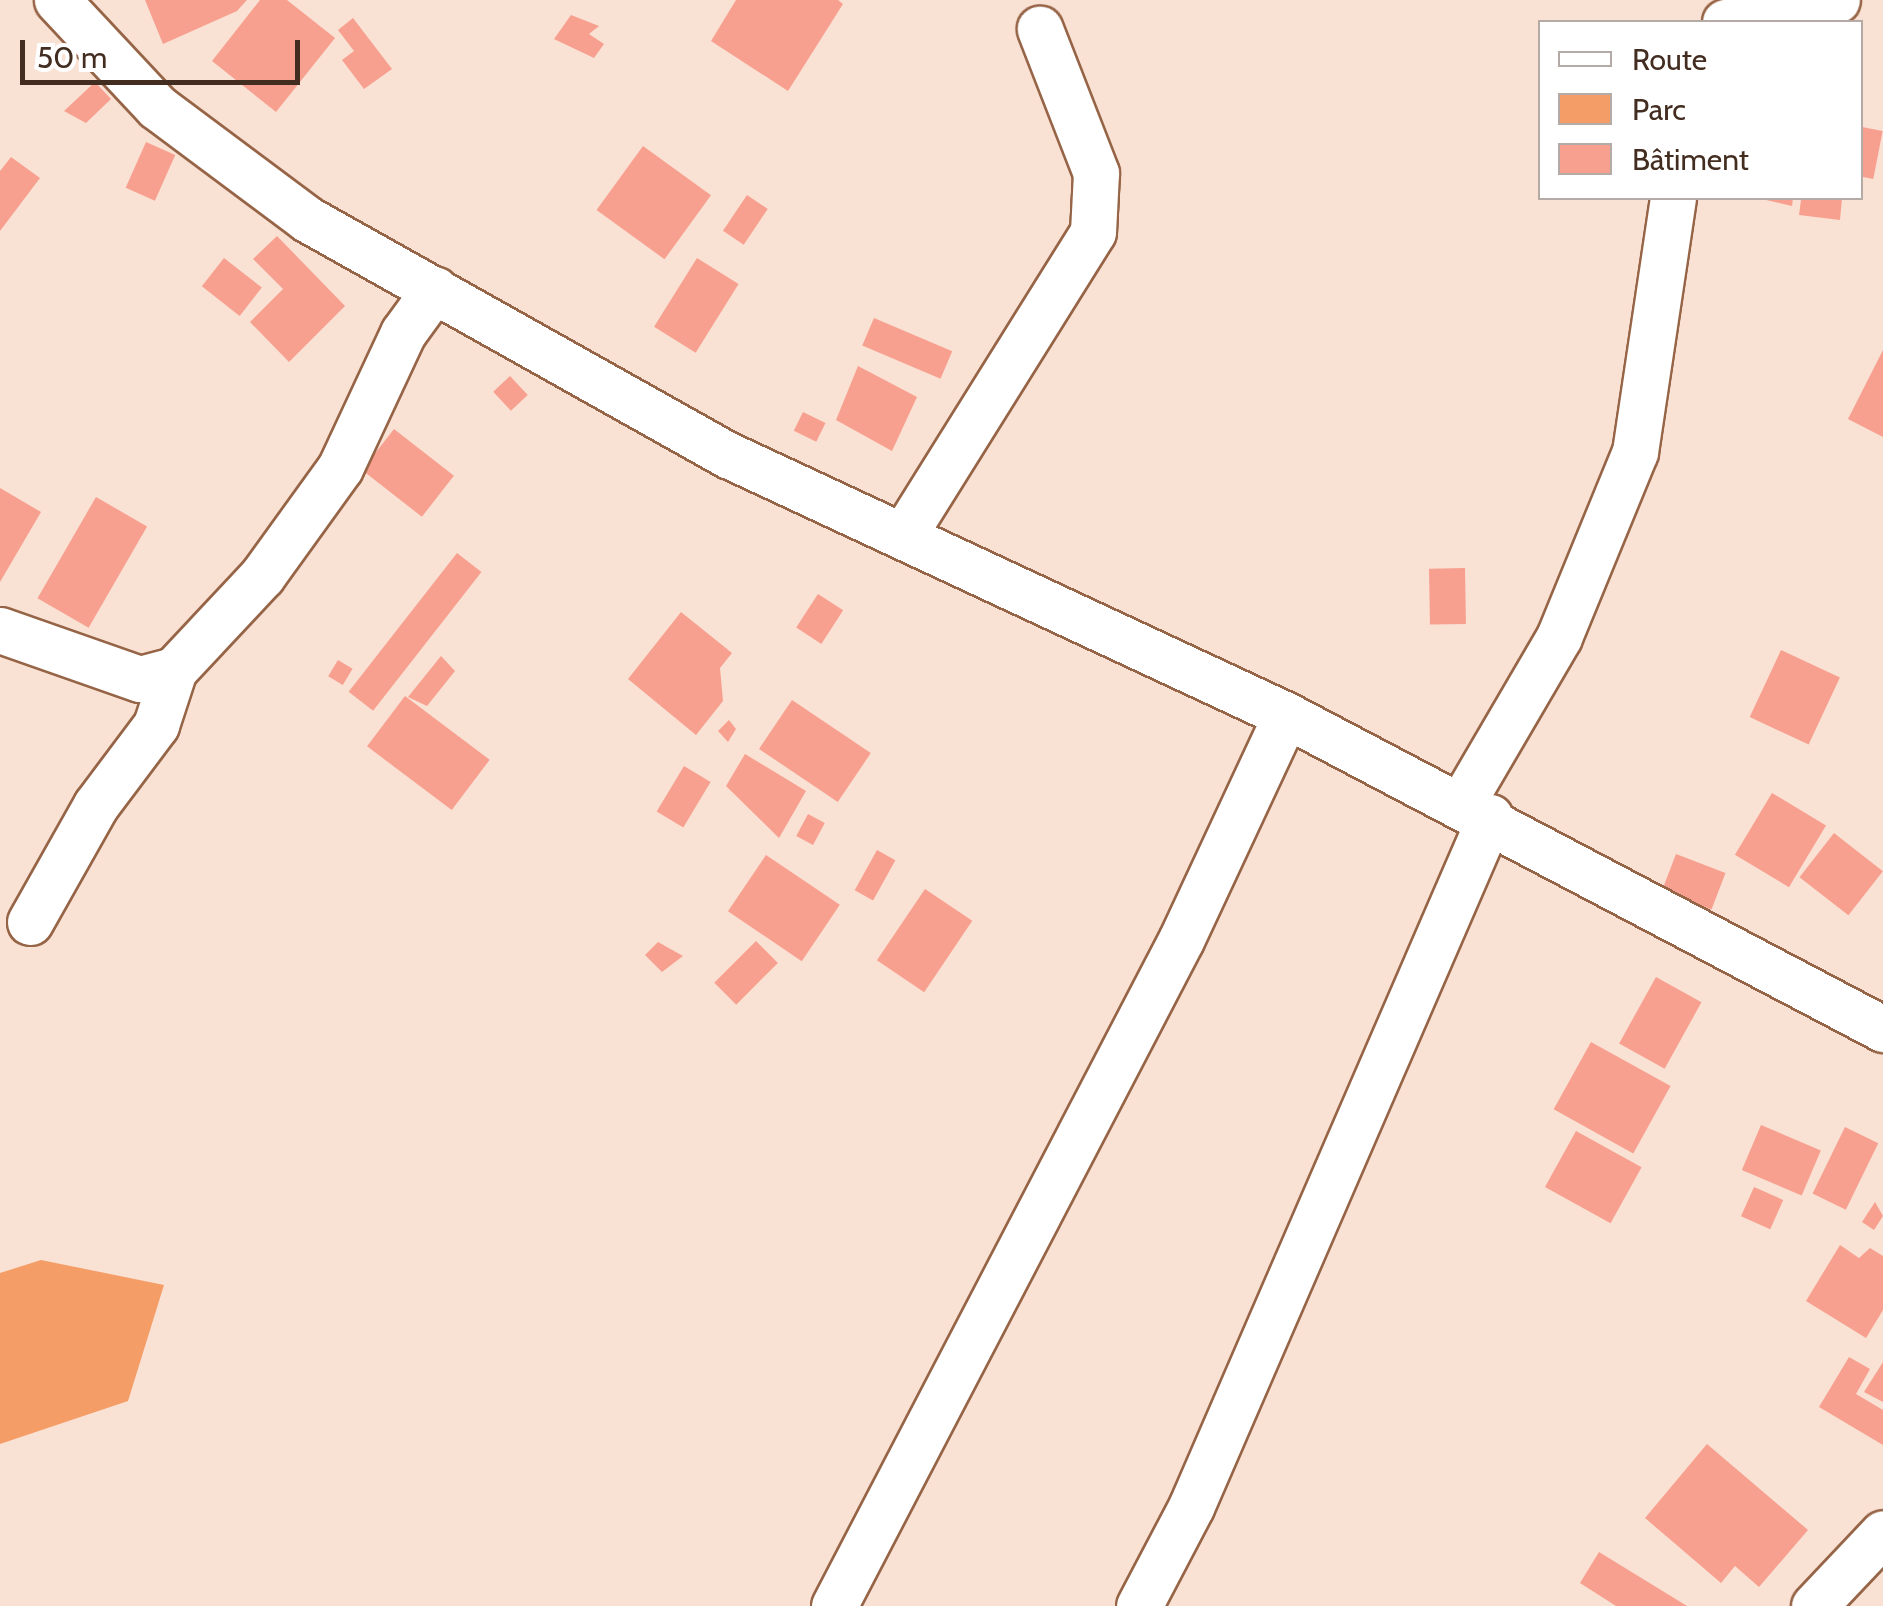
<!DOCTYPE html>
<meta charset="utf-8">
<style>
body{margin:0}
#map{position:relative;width:1883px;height:1606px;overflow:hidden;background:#f9e1d4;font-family:Cabin,sans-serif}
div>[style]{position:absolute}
.green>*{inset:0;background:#f59d67}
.building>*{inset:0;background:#f8a08f;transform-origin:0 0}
.roads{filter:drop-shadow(2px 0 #966446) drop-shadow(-2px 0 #966446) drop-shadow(0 2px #966446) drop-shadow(0 -2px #966446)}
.minor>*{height:45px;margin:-22.5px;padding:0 22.5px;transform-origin:22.5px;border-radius:22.5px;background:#fff}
span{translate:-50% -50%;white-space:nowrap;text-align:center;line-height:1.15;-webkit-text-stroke:8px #fff;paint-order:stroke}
.legend{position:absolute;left:1538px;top:20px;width:325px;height:180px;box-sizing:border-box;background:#fff;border:2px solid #b4aba6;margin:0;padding:12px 18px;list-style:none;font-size:30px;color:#432d20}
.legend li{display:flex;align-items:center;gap:20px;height:50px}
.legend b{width:50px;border:2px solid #b4aba6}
.scale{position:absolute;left:20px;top:40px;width:280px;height:45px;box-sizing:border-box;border:5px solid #432d20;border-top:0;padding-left:12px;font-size:30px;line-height:35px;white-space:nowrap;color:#432d20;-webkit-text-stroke:8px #fff;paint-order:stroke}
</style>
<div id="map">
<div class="green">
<div style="clip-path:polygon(41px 1260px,164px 1285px,128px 1401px,0 1444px,0 1273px)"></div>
</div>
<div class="building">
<div style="clip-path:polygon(145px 0,247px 0,237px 11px,163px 44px)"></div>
<div style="clip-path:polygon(260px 0,287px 0,335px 38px,276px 112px,212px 61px)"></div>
<div style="clip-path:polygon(736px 0,838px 0,843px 4px,788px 91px,711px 41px)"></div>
<div style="clip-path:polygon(571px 15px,599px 26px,589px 34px,604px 44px,594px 58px,554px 39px)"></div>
<div style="clip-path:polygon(353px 18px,392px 69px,364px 89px,342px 60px,354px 51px,338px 30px)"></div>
<div style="clip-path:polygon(95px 82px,111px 99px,86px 123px,64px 111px)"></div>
<div style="left:1862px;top:127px;width:21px;height:49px;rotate:11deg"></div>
<div style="left:146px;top:142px;width:32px;height:50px;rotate:24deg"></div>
<div style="left:643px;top:146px;width:84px;height:79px;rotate:36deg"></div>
<div style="clip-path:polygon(11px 157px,40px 178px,0 231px,0 171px)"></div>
<div style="left:747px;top:195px;width:25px;height:43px;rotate:34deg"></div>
<div style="clip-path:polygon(1758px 198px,1793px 198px,1792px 206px)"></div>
<div style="clip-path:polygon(1826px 198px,1842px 198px,1840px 220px,1799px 215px,1801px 200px)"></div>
<div style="clip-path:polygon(277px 236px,345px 306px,289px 362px,250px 322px,283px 289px,253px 259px)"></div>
<div style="left:224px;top:258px;width:48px;height:36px;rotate:38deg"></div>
<div style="left:697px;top:258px;width:49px;height:81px;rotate:32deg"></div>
<div style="left:874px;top:318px;width:85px;height:30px;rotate:23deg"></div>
<div style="clip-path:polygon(1883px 350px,1883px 437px,1848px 419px)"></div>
<div style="clip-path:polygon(858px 366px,917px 397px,892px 451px,836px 420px)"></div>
<div style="left:510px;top:376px;width:26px;height:23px;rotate:47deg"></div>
<div style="left:803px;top:412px;width:25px;height:21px;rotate:26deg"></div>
<div style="left:394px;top:429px;width:76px;height:52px;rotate:38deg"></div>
<div style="clip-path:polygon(0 488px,41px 512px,0 582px)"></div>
<div style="left:96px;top:497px;width:59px;height:117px;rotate:30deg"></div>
<div style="left:457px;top:553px;width:31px;height:176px;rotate:38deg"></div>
<div style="left:1465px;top:568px;width:56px;height:36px;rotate:89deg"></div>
<div style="left:818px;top:594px;width:30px;height:40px;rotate:33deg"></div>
<div style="clip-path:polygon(681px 612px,732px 653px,720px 668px,723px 701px,696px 735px,628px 679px)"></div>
<div style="left:1781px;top:650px;width:65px;height:74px;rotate:25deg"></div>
<div style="clip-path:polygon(441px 656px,455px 671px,427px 706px,408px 697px)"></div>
<div style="left:338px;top:660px;width:17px;height:19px;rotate:31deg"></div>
<div style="left:405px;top:696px;width:106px;height:63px;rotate:37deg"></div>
<div style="left:792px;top:700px;width:95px;height:59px;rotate:34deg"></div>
<div style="clip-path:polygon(729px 720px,736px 729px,728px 742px,718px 731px)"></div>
<div style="clip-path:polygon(745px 754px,806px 791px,779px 838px,726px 786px)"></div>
<div style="left:684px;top:766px;width:31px;height:53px;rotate:31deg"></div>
<div style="left:1772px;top:793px;width:63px;height:72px;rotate:31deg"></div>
<div style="left:808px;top:814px;width:19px;height:25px;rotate:28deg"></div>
<div style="left:1834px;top:833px;width:62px;height:56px;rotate:38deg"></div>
<div style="left:877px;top:850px;width:21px;height:46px;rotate:29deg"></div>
<div style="left:1676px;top:854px;width:53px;height:39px;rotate:21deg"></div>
<div style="left:766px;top:855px;width:89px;height:68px;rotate:34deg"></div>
<div style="left:925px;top:889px;width:57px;height:86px;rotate:34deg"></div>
<div style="left:756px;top:941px;width:31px;height:59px;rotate:45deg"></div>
<div style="clip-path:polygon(658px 942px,683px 956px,662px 972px,645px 955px)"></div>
<div style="left:1656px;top:977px;width:52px;height:76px;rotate:29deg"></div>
<div style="left:1591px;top:1042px;width:91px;height:77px;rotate:29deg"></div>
<div style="left:1761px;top:1125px;width:65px;height:49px;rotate:23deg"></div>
<div style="left:1845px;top:1127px;width:37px;height:74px;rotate:26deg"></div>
<div style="left:1576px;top:1131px;width:75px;height:64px;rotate:29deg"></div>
<div style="left:1754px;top:1187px;width:32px;height:32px;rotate:24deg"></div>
<div style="clip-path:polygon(1875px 1202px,1883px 1216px,1874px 1230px,1862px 1222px)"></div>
<div style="clip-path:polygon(1840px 1245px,1859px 1258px,1870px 1248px,1883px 1256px,1883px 1310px,1866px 1338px,1806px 1301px)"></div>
<div style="clip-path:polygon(1849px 1357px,1870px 1369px,1856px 1394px,1883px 1410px,1883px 1445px,1819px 1407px)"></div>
<div style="clip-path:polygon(1883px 1362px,1883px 1402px,1864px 1392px)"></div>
<div style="clip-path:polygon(1707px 1444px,1808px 1530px,1759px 1587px,1735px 1566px,1721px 1583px,1645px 1518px)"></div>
<div style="clip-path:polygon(1599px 1552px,1687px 1606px,1616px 1606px,1580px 1583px)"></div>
</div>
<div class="roads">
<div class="minor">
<div style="left:57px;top:0;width:146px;rotate:46.9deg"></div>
<div style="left:157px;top:107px;width:187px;rotate:36.7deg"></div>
<div style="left:307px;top:219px;width:483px;rotate:29.3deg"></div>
<div style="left:728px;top:455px;width:616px;rotate:24.98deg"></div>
<div style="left:1286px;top:715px;width:675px;rotate:27.74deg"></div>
<div style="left:1725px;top:22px;width:114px;rotate:-11.1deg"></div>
<div style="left:903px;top:536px;width:358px;rotate:-58deg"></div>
<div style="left:1093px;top:232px;width:59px;rotate:-87.1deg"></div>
<div style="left:1096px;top:173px;width:155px;rotate:-111.3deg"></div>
<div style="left:0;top:630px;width:148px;rotate:19.3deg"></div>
<div style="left:140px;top:679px;width:35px;rotate:-15deg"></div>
<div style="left:1462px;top:803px;width:192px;rotate:-59.7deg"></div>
<div style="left:1559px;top:637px;width:200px;rotate:-67.7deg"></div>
<div style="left:1635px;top:452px;width:257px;rotate:-81.5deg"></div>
<div style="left:30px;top:922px;width:134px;rotate:-60.6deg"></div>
<div style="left:96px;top:805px;width:100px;rotate:-53.1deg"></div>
<div style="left:156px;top:725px;width:58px;rotate:-71.9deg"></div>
<div style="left:174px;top:670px;width:129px;rotate:-46.9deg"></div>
<div style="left:262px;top:576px;width:133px;rotate:-54.2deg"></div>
<div style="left:340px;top:468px;width:149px;rotate:-65deg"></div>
<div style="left:403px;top:333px;width:54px;rotate:-54deg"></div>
<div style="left:834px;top:1606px;width:751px;rotate:-62.48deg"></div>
<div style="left:1181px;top:940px;width:248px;rotate:-65deg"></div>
<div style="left:1139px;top:1606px;width:112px;rotate:-62.3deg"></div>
<div style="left:1191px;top:1507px;width:752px;rotate:-66.57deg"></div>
<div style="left:1814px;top:1606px;width:100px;rotate:-46.6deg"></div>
</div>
</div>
<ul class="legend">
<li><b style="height:12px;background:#fff"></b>Route</li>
<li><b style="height:28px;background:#f59d67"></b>Parc</li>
<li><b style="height:28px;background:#f8a08f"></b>Bâtiment</li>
</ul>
<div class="scale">50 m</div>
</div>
